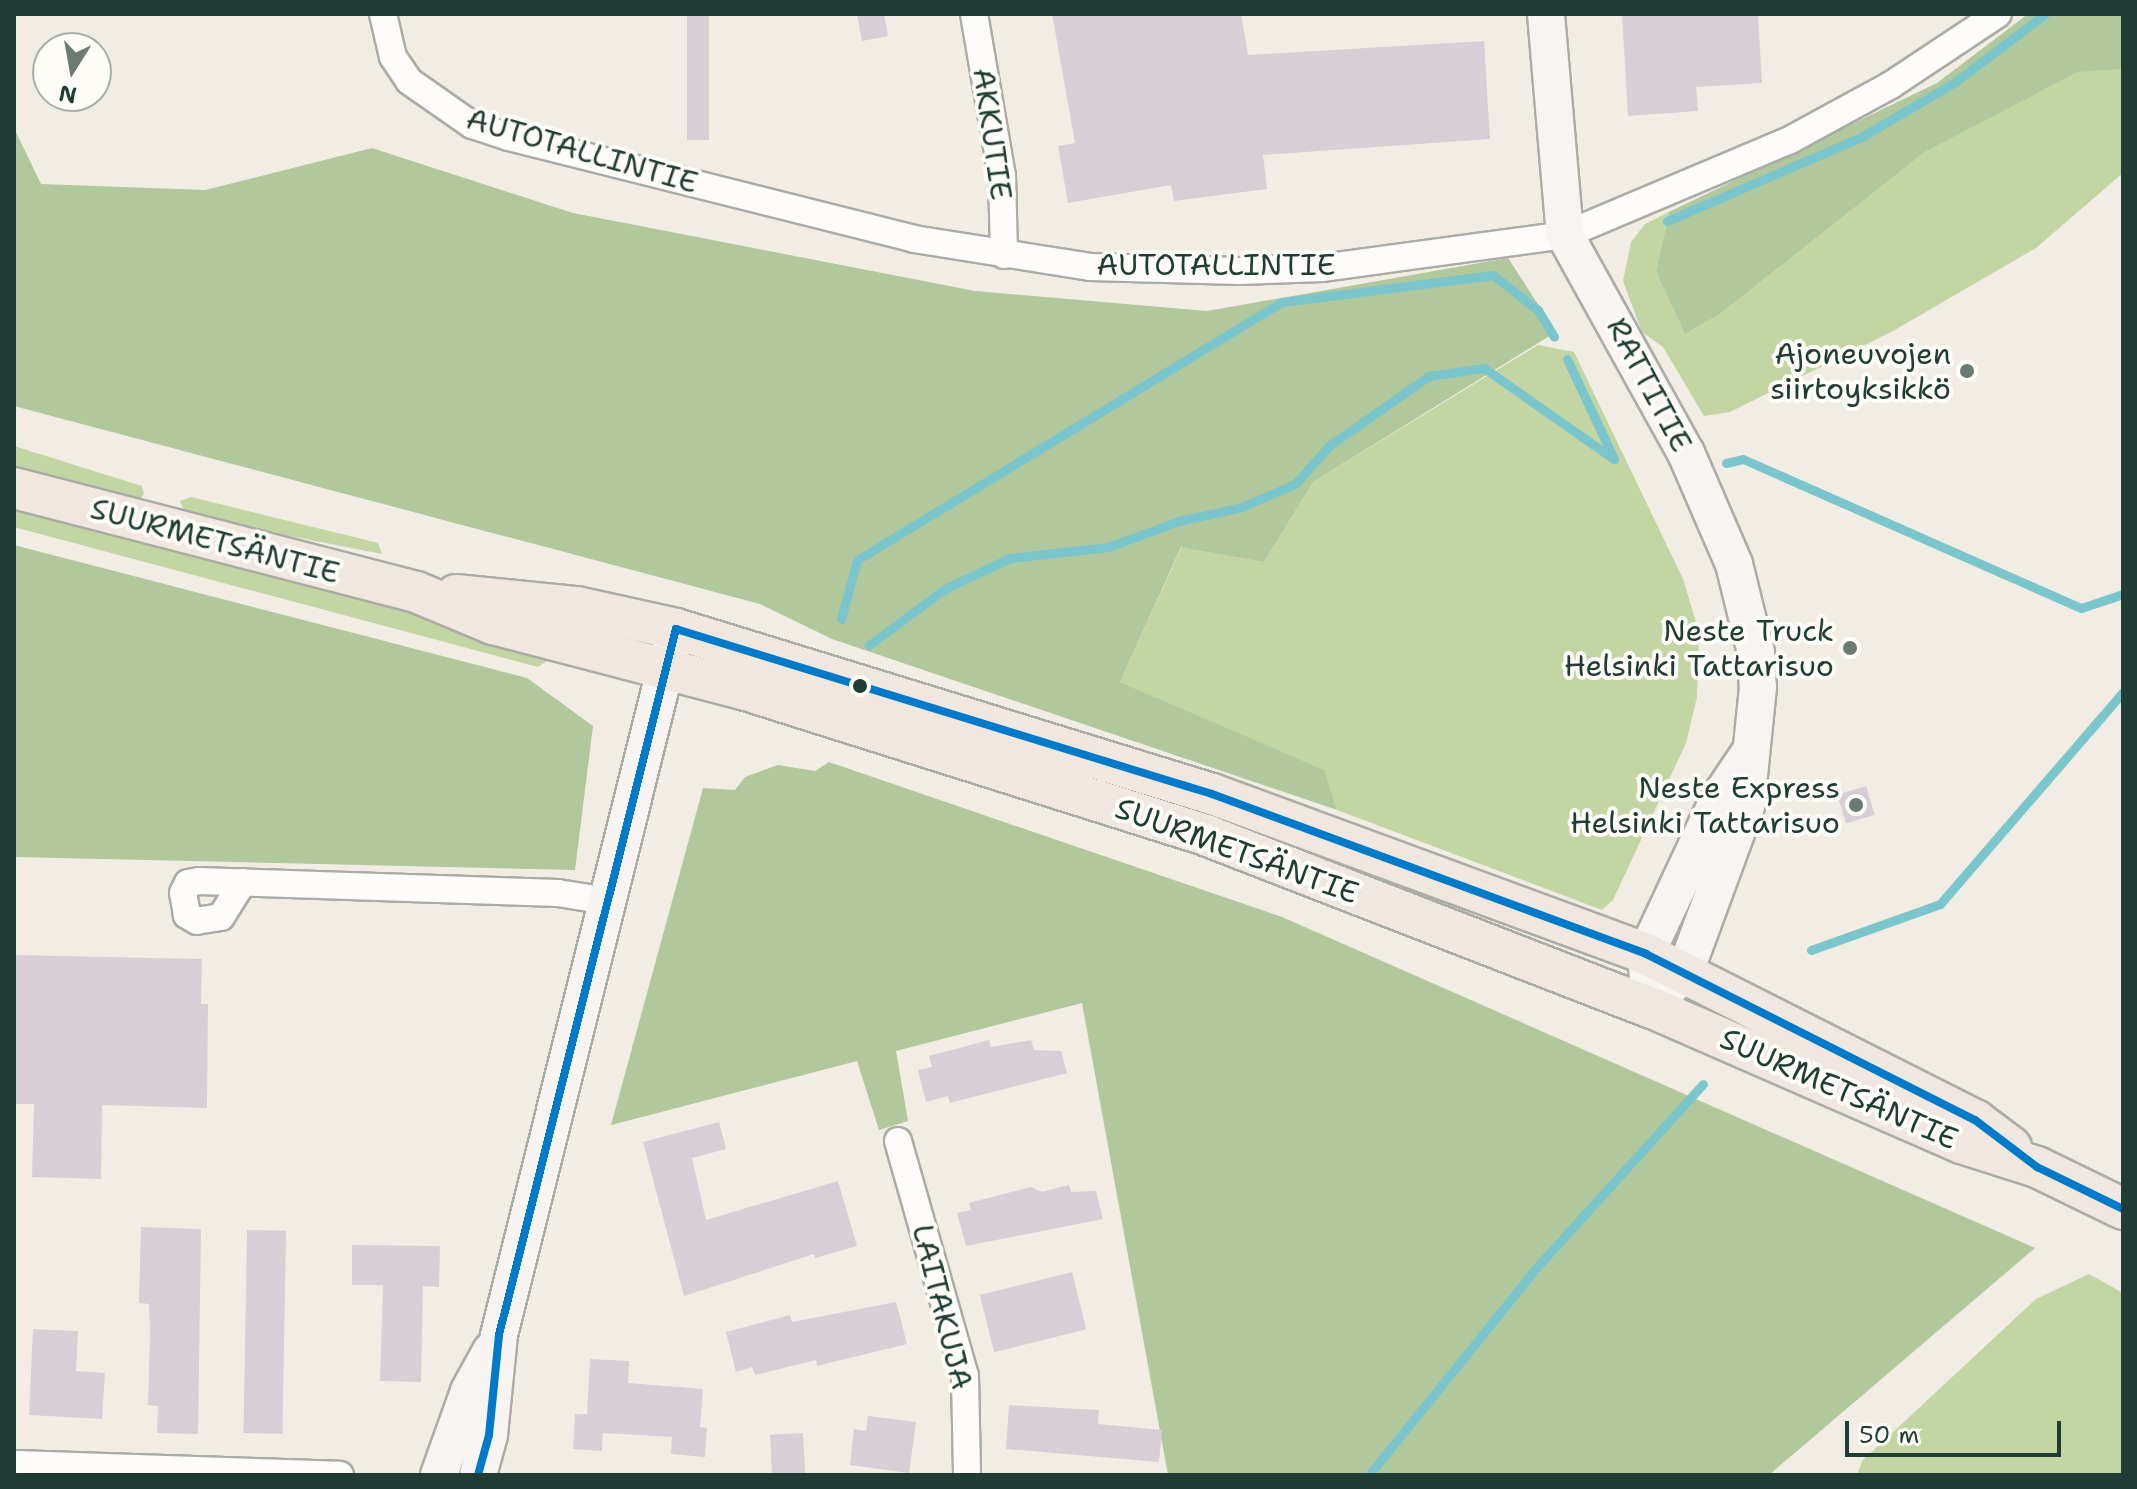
<!DOCTYPE html>
<meta charset="utf-8">
<style>
body{margin:0}
#map{position:relative;width:2137px;height:1489px;overflow:hidden;background:#f2ede4;font-family:"Shantell Sans",sans-serif}
div>[style]{position:absolute}
.green>*{inset:0;background:#c2d5a3}
.forest>*{inset:0;background:#b1c79c}
.stream>*{height:9px;margin:-4.5px;padding:0 4.5px;transform-origin:4.5px;border-radius:4.5px;background:#7bc6cc}
.building>*{inset:0;background:#d6cfd6;transform-origin:0 0}
.roads{filter:drop-shadow(2px 0 #aaaca5) drop-shadow(-2px 0 #aaaca5) drop-shadow(0 2px #aaaca5) drop-shadow(0 -2px #aaaca5)}
.street>*{height:26px;margin:-13px;padding:0 13px;transform-origin:13px;border-radius:13px;background:#fdfcfb}
.secondary>*{height:36px;margin:-18px;padding:0 18px;transform-origin:18px;border-radius:18px;background:#f7f4f1}
.primary>*{height:40px;margin:-20px;padding:0 20px;transform-origin:20px;border-radius:20px;background:#efe7e0}
.bus-1>*{height:8px;margin:-4px;padding:0 4px;transform-origin:4px;border-radius:4px;background:#007ac9}
.dots>*{width:22px;height:22px;translate:-50% -50%;box-sizing:border-box;border:4px solid #fdfcf7;border-radius:50%}
span{translate:-50% -50%;white-space:nowrap;text-align:center;line-height:1.15;-webkit-text-stroke:8px #fdfcf7;paint-order:stroke}
.street-label{font-size:30px;color:#1f3d34}
.poi-label{font-size:30px;color:#1f3d34}
.right{translate:-100% -50%;text-align:right}
.frame{position:absolute;inset:0;border:16px solid #1f3d34;pointer-events:none}
.north{position:absolute;left:32px;top:32px;width:80px;height:80px;box-sizing:border-box;background:#fdfcf7;border:2px solid #a4b0a9;border-radius:50%;rotate:191deg;font-size:22px;font-weight:700;line-height:32px;text-align:center;color:#1f3d34}
.north::after{content:'';display:block;margin:auto;width:28px;height:36px;background:#697b72;clip-path:polygon(50% 0,100% 100%,50% 72%,0 100%)}
.scale{position:absolute;left:1845px;top:1421px;width:216px;height:36px;box-sizing:border-box;border:4px solid #1f3d34;border-top:0;padding-left:10px;font-size:24px;line-height:28px;white-space:nowrap;color:#1f3d34;-webkit-text-stroke:6px #fdfcf7;paint-order:stroke}
</style>
<div id="map">
<div class="green">
<div style="clip-path:polygon(2123px 69px,2123px 173px,2036px 248px,1893px 331px,1730px 412px,1704px 416px,1663px 347px,1642px 332px,1623px 281px,1631px 242px,1645px 224px,1669px 212px,1656px 272px,1685px 334px,1720px 314px,1925px 152px,2077px 71px)"></div>
<div style="clip-path:polygon(1538px 345px,1574px 352px,1683px 579px,1699px 632px,1697px 697px,1686px 743px,1613px 900px,1602px 910px,1337px 810px,1323px 770px,1120px 682px,1182px 546px,1264px 562px,1313px 482px)"></div>
<div style="clip-path:polygon(14px 446px,142px 486px,144px 494px,138px 502px,14px 468px)"></div>
<div style="clip-path:polygon(191px 497px,378px 543px,382px 554px,218px 522px,185px 512px,180px 501px)"></div>
<div style="clip-path:polygon(14px 508px,478px 631px,550px 659px,538px 667px,14px 527px)"></div>
<div style="clip-path:polygon(2089px 1274px,2123px 1293px,2123px 1475px,1857px 1475px,1862px 1461px,2036px 1299px)"></div>
</div>
<div class="forest">
<div style="clip-path:polygon(2028px 14px,2123px 14px,2123px 69px,2077px 72px,1925px 152px,1720px 314px,1685px 334px,1656px 272px,1669px 212px,1937px 83px)"></div>
<div style="clip-path:polygon(14px 128px,41px 184px,205px 190px,372px 148px,573px 213px,975px 291px,1207px 311px,1508px 258px,1556px 332px,1313px 482px,1264px 562px,1181px 547px,1120px 682px,1324px 770px,1337px 810px,832px 639px,760px 604px,14px 406px)"></div>
<div style="clip-path:polygon(14px 545px,527px 678px,593px 726px,575px 870px,14px 857px)"></div>
<div style="clip-path:polygon(829px 762px,1282px 917px,2035px 1248px,1769px 1475px,1168px 1475px,1082px 1003px,896px 1051px,908px 1121px,879px 1130px,857px 1061px,611px 1125px,703px 788px,735px 790px,745px 777px,778px 765px,815px 771px)"></div>
</div>
<div class="stream">
<div style="left:1667px;top:221px;width:214px;rotate:-23.4deg"></div>
<div style="left:1863px;top:136px;width:107px;rotate:-30.4deg"></div>
<div style="left:1955px;top:82px;width:113px;rotate:-37.1deg"></div>
<div style="left:1567px;top:359px;width:110px;rotate:64.8deg"></div>
<div style="left:1726px;top:463px;width:17px;rotate:-13deg"></div>
<div style="left:1743px;top:459px;width:369px;rotate:23.8deg"></div>
<div style="left:2081px;top:608px;width:44px;rotate:-18.4deg"></div>
<div style="left:841px;top:619px;width:61px;rotate:-74.8deg"></div>
<div style="left:857px;top:560px;width:497px;rotate:-31.3deg"></div>
<div style="left:1282px;top:302px;width:213px;rotate:-7.3deg"></div>
<div style="left:1493px;top:275px;width:57px;rotate:37.9deg"></div>
<div style="left:1538px;top:310px;width:31px;rotate:59deg"></div>
<div style="left:869px;top:645px;width:96px;rotate:-36.5deg"></div>
<div style="left:946px;top:588px;width:71px;rotate:-25.1deg"></div>
<div style="left:1010px;top:558px;width:99px;rotate:-6.4deg"></div>
<div style="left:1108px;top:547px;width:76px;rotate:-20.1deg"></div>
<div style="left:1179px;top:521px;width:65px;rotate:-12.5deg"></div>
<div style="left:1242px;top:507px;width:58px;rotate:-23.5deg"></div>
<div style="left:1295px;top:484px;width:52px;rotate:-48.1deg"></div>
<div style="left:1330px;top:445px;width:121px;rotate:-34.9deg"></div>
<div style="left:1429px;top:376px;width:56px;rotate:-8.3deg"></div>
<div style="left:1484px;top:368px;width:159px;rotate:35deg"></div>
<div style="left:1811px;top:950px;width:137px;rotate:-19.6deg"></div>
<div style="left:1940px;top:904px;width:280px;rotate:-49.2deg"></div>
<div style="left:1369px;top:1475px;width:267px;rotate:-51.1deg"></div>
<div style="left:1537px;top:1267px;width:247px;rotate:-47.8deg"></div>
</div>
<div class="building">
<div style="left:687px;top:14px;width:22px;height:126px"></div>
<div style="clip-path:polygon(857px 14px,884px 14px,888px 36px,862px 41px)"></div>
<div style="clip-path:polygon(1052px 14px,1241px 14px,1248px 55px,1484px 41px,1490px 139px,1263px 155px,1267px 189px,1174px 201px,1171px 185px,1068px 203px,1058px 146px,1075px 143px)"></div>
<div style="clip-path:polygon(1622px 14px,1758px 14px,1762px 83px,1696px 87px,1698px 111px,1628px 116px)"></div>
<div style="left:1866px;top:786px;width:30px;height:30px;rotate:73deg"></div>
<div style="clip-path:polygon(14px 955px,202px 959px,201px 1004px,208px 1004px,207px 1108px,102px 1105px,101px 1179px,32px 1177px,34px 1104px,14px 1104px)"></div>
<div style="clip-path:polygon(989px 1040px,991px 1047px,1031px 1040px,1034px 1050px,1061px 1051px,1067px 1073px,950px 1103px,948px 1096px,926px 1102px,918px 1070px,932px 1067px,929px 1056px)"></div>
<div style="clip-path:polygon(719px 1122px,726px 1149px,692px 1158px,706px 1220px,838px 1181px,857px 1246px,815px 1258px,814px 1254px,684px 1296px,643px 1142px)"></div>
<div style="clip-path:polygon(1069px 1185px,1071px 1192px,1096px 1191px,1103px 1219px,966px 1246px,957px 1213px,971px 1210px,969px 1203px,1031px 1187px,1042px 1192px)"></div>
<div style="clip-path:polygon(141px 1227px,201px 1229px,198px 1434px,157px 1433px,158px 1406px,148px 1405px,150px 1331px,149px 1304px,139px 1303px)"></div>
<div style="left:247px;top:1230px;width:39px;height:203px;rotate:1deg"></div>
<div style="clip-path:polygon(352px 1245px,440px 1246px,439px 1287px,423px 1286px,421px 1382px,380px 1381px,383px 1285px,352px 1285px)"></div>
<div style="left:1072px;top:1272px;width:59px;height:95px;rotate:76deg"></div>
<div style="clip-path:polygon(896px 1302px,907px 1344px,817px 1366px,816px 1360px,755px 1375px,752px 1367px,736px 1372px,726px 1332px,790px 1315px,792px 1322px)"></div>
<div style="clip-path:polygon(33px 1329px,78px 1331px,76px 1371px,105px 1373px,102px 1419px,29px 1415px)"></div>
<div style="clip-path:polygon(590px 1359px,629px 1361px,628px 1383px,703px 1389px,700px 1427px,707px 1428px,705px 1457px,671px 1454px,672px 1437px,603px 1433px,602px 1451px,573px 1449px,575px 1414px,587px 1414px)"></div>
<div style="clip-path:polygon(1009px 1405px,1099px 1410px,1098px 1424px,1162px 1430px,1159px 1462px,1006px 1449px)"></div>
<div style="clip-path:polygon(868px 1416px,916px 1422px,909px 1473px,850px 1465px,854px 1429px,866px 1431px)"></div>
<div style="left:803px;top:1433px;width:42px;height:33px;rotate:87deg"></div>
</div>
<div class="roads">
<div class="street">
<div style="left:383px;top:14px;width:44px;rotate:76.9deg"></div>
<div style="left:393px;top:57px;width:29px;rotate:56deg"></div>
<div style="left:409px;top:81px;width:77px;rotate:34.9deg"></div>
<div style="left:472px;top:125px;width:39px;rotate:18deg"></div>
<div style="left:509px;top:137px;width:418px;rotate:14.1deg"></div>
<div style="left:914px;top:239px;width:178px;rotate:9deg"></div>
<div style="left:1090px;top:267px;width:150px;rotate:1.5deg"></div>
<div style="left:1240px;top:271px;width:82px;rotate:-2.1deg"></div>
<div style="left:1322px;top:268px;width:245px;rotate:-7.7deg"></div>
<div style="left:1565px;top:235px;width:244px;rotate:-22.9deg"></div>
<div style="left:1790px;top:140px;width:115px;rotate:-28.6deg"></div>
<div style="left:1891px;top:85px;width:128px;rotate:-33.6deg"></div>
<div style="left:974px;top:14px;width:164px;rotate:80.2deg"></div>
<div style="left:1002px;top:176px;width:79px;rotate:88.5deg"></div>
<div style="left:243px;top:882px;width:41px;rotate:122.2deg"></div>
<div style="left:221px;top:917px;width:24px;rotate:171deg"></div>
<div style="left:197px;top:921px;width:12px;rotate:-149deg"></div>
<div style="left:187px;top:915px;width:22px;rotate:-100deg"></div>
<div style="left:183px;top:893px;width:11px;rotate:-63deg"></div>
<div style="left:188px;top:883px;width:11px;rotate:-10deg"></div>
<div style="left:199px;top:881px;width:359px;rotate:1.9deg"></div>
<div style="left:558px;top:893px;width:51px;rotate:9.1deg"></div>
<div style="left:898px;top:1141px;width:244px;rotate:74.1deg"></div>
<div style="left:965px;top:1376px;width:99px;rotate:88.8deg"></div>
<div style="left:14px;top:1464px;width:326px;rotate:1.9deg"></div>
</div>
<div class="secondary">
<div style="left:1546px;top:14px;width:222px;rotate:85.1deg"></div>
<div style="left:1565px;top:235px;width:249px;rotate:61deg"></div>
<div style="left:1686px;top:453px;width:121px;rotate:66.6deg"></div>
<div style="left:1734px;top:564px;width:92px;rotate:76.1deg"></div>
<div style="left:1756px;top:653px;width:34px;rotate:87deg"></div>
<div style="left:1758px;top:687px;width:120px;rotate:95.8deg"></div>
<div style="left:1746px;top:806px;width:177px;rotate:110.2deg"></div>
<div style="left:1685px;top:972px;width:49px;rotate:135deg"></div>
<div style="left:1648px;top:981px;width:27px;rotate:-94deg"></div>
<div style="left:1646px;top:954px;width:172px;rotate:-64.9deg"></div>
<div style="left:1719px;top:798px;width:52px;rotate:-56deg"></div>
<div style="left:439px;top:1475px;width:89px;rotate:-70.3deg"></div>
<div style="left:469px;top:1391px;width:46px;rotate:-61.2deg"></div>
<div style="left:478px;top:1475px;width:41px;rotate:-74.6deg"></div>
<div style="left:489px;top:1435px;width:100px;rotate:-84.3deg"></div>
<div style="left:499px;top:1335px;width:714px;rotate:-75.98deg"></div>
</div>
<div class="primary">
<div style="left:14px;top:488px;width:415px;rotate:14.5deg"></div>
<div style="left:416px;top:592px;width:83px;rotate:22.6deg"></div>
<div style="left:493px;top:624px;width:261px;rotate:14.6deg"></div>
<div style="left:746px;top:690px;width:485px;rotate:17.5deg"></div>
<div style="left:1208px;top:836px;width:474px;rotate:21.2deg"></div>
<div style="left:1650px;top:1007px;width:339px;rotate:23.6deg"></div>
<div style="left:1961px;top:1143px;width:80px;rotate:17.5deg"></div>
<div style="left:2037px;top:1167px;width:96px;rotate:26deg"></div>
<div style="left:456px;top:595px;width:122px;rotate:5.7deg"></div>
<div style="left:577px;top:607px;width:101px;rotate:12.5deg"></div>
<div style="left:676px;top:629px;width:561px;rotate:17.11deg"></div>
<div style="left:1212px;top:794px;width:463px;rotate:20.2deg"></div>
<div style="left:1646px;top:954px;width:369px;rotate:26.8deg"></div>
<div style="left:1975px;top:1120px;width:45px;rotate:36.9deg"></div>
</div>
</div>
<div class="bus-1">
<div style="left:478px;top:1475px;width:41px;rotate:-74.6deg"></div>
<div style="left:489px;top:1435px;width:100px;rotate:-84.3deg"></div>
<div style="left:499px;top:1335px;width:728px;rotate:-75.93deg"></div>
<div style="left:676px;top:629px;width:561px;rotate:17.11deg"></div>
<div style="left:1212px;top:794px;width:463px;rotate:20.2deg"></div>
<div style="left:1646px;top:954px;width:369px;rotate:26.8deg"></div>
<div style="left:1975px;top:1120px;width:78px;rotate:37.2deg"></div>
<div style="left:2037px;top:1167px;width:96px;rotate:26deg"></div>
</div>
<div class="dots">
<div style="left:1967px;top:371px;background:#697b72"></div>
<div style="left:1850px;top:648px;background:#697b72"></div>
<div style="left:860px;top:686px;background:#1f3d34"></div>
<div style="left:1856px;top:805px;background:#697b72"></div>
</div>
<div class="street-label">
<span style="left:992px;top:134px;rotate:82deg">AKKUTIE</span>
<span style="left:582px;top:151px;rotate:16deg">AUTOTALLINTIE</span>
<span style="left:1216px;top:265px">AUTOTALLINTIE</span>
<span style="left:1649px;top:385px;rotate:62deg">RATTITIE</span>
<span style="left:215px;top:541px;rotate:15deg">SUURMETSÄNTIE</span>
<span style="left:1237px;top:851px;rotate:20deg">SUURMETSÄNTIE</span>
<span style="left:1839px;top:1089px;rotate:24deg">SUURMETSÄNTIE</span>
<span style="left:942px;top:1307px;rotate:76deg">LAITAKUJA</span>
</div>
<div class="poi-label">
<span class="right" style="left:1951px;top:371px">Ajoneuvojen<br>siirtoyksikkö</span>
<span class="right" style="left:1834px;top:648px">Neste Truck<br>Helsinki Tattarisuo</span>
<span class="right" style="left:1840px;top:805px">Neste Express<br>Helsinki Tattarisuo</span>
</div>
<div class="frame"></div>
<div class="north">N</div>
<div class="scale">50 m</div>
</div>
